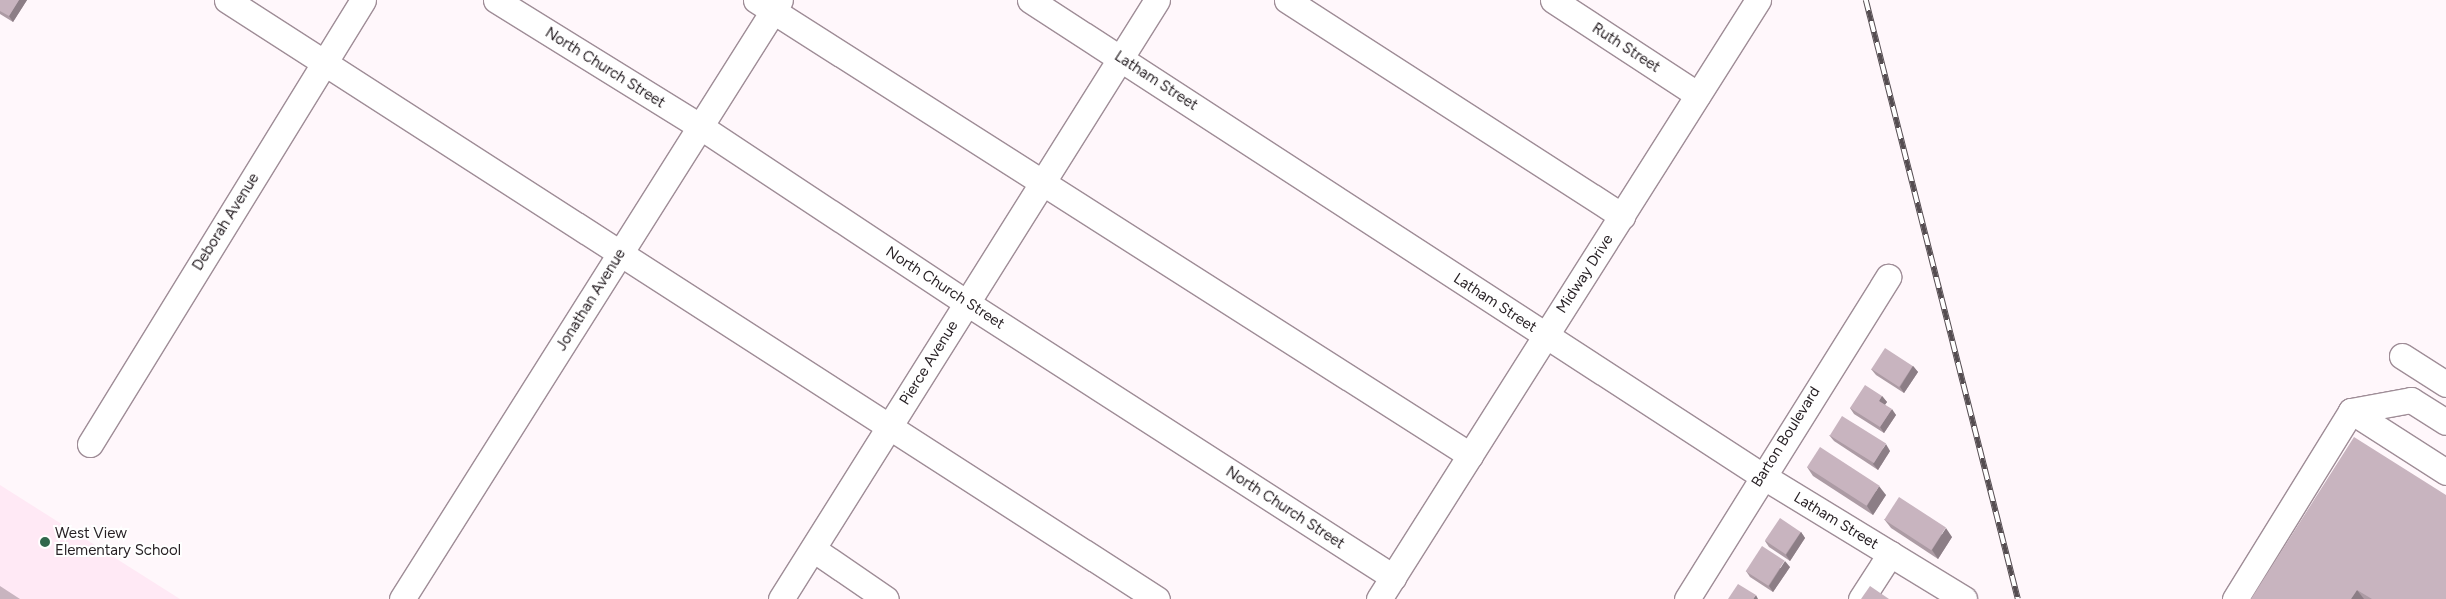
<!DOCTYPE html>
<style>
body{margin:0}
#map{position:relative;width:2446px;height:599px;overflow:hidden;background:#fff7fb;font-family:Figtree,sans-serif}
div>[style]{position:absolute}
.built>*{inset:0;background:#ffe9f5}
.roads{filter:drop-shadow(1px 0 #9f8d97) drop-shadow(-1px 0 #9f8d97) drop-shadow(0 1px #9f8d97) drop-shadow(0 -1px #9f8d97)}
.minor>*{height:25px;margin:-12.5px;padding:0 12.5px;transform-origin:12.5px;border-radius:12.5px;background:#fff}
.rail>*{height:5.5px;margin-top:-2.75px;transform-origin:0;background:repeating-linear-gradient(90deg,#fff 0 11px,#554d51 0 22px);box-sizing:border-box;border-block:1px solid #554d51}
.wall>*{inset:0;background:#ac9ba4}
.shaded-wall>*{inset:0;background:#8c7e86}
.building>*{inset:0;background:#c8b4bf;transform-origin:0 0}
.dots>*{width:14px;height:14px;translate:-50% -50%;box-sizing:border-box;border:2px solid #fff;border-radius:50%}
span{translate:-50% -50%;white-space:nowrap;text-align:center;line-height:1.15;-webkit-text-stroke:4px #fff;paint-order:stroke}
.street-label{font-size:15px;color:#261f23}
.poi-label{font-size:15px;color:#261f23}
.left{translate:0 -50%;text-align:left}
</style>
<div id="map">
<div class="built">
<div style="clip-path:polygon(0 485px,180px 599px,0 599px)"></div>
</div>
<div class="roads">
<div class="minor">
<div style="left:227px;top:0;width:1106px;rotate:32.79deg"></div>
<div style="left:496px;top:0;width:241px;rotate:31.8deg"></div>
<div style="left:701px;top:127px;width:319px;rotate:33.5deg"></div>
<div style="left:967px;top:303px;width:507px;rotate:32.75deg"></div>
<div style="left:756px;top:0;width:847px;rotate:32.51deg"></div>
<div style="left:1030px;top:0;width:872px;rotate:33.02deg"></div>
<div style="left:1761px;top:475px;width:238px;rotate:31.4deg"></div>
<div style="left:1287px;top:0;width:399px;rotate:32.8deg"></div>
<div style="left:1553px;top:0;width:173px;rotate:33.2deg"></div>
<div style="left:2402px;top:356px;width:52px;rotate:32.5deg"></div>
<div style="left:2351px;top:411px;width:61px;rotate:-10.4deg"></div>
<div style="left:2411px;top:400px;width:41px;rotate:32.2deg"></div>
<div style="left:90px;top:444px;width:521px;rotate:-58.41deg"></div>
<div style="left:813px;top:549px;width:88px;rotate:34.4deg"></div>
<div style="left:402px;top:599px;width:708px;rotate:-57.75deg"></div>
<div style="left:781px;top:599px;width:707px;rotate:-57.88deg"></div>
<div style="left:1379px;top:599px;width:709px;rotate:-57.68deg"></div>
<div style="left:1687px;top:599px;width:380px;rotate:-58deg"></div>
<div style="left:1861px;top:599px;width:54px;rotate:-57.2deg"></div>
<div style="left:2235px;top:599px;width:221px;rotate:-58.3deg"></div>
<div style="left:2351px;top:411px;width:113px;rotate:32.7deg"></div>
</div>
</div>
<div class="rail">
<div style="left:1866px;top:0;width:618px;rotate:75.76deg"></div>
</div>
<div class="wall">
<div style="clip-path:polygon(0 0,27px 0,13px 22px,0 14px)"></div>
<div style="clip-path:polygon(1913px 366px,1918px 372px,1904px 393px,1876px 375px,1871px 369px)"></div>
<div style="clip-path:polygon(1882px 396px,1887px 402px,1885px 405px,1896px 415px,1884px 433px,1854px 414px,1850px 408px)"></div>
<div style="clip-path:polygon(1829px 435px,1890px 451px,1878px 470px,1834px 441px)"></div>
<div style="clip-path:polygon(1807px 467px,1886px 495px,1873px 515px,1813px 476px)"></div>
<div style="clip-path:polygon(2446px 495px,2446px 599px,2251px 599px)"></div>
<div style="clip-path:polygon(1884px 519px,1952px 537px,1938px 559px,1891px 528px)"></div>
<div style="clip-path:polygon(1801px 532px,1805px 538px,1790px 561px,1769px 547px,1765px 541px)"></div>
<div style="clip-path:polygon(1790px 567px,1773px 592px,1750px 577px,1746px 571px)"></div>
</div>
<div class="shaded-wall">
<div style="clip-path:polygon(19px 0,27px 0,13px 22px,9px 16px)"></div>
<div style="clip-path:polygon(1913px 366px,1918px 372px,1904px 393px,1900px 387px)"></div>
<div style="clip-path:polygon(1882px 396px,1887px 402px,1883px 407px,1879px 401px)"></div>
<div style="clip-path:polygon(1892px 409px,1896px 415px,1884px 433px,1880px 427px)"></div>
<div style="clip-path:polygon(1886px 444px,1890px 451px,1878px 470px,1873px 464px)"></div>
<div style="clip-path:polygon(1879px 486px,1886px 495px,1873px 515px,1867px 506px)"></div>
<div style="clip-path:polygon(1946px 528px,1952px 537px,1938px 559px,1932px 550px)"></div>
<div style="clip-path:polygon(1801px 532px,1805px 538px,1790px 561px,1786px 555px)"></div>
<div style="clip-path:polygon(1785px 561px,1790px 567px,1773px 592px,1769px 586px)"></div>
<div style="clip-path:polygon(2357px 590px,2364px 599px,2351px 599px)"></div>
<div style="clip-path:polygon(1756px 595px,1758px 599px,1753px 599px)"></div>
</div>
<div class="building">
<div style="clip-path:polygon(0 0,19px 0,9px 16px,0 11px)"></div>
<div style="left:1885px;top:348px;width:33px;height:25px;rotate:33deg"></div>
<div style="clip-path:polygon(1865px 385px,1882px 396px,1879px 401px,1892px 409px,1880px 427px,1850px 408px)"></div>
<div style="left:1842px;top:416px;width:52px;height:23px;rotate:32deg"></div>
<div style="clip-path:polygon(2354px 437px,2446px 495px,2446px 599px,2372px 599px,2357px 590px,2351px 599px,2251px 599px)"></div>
<div style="left:1820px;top:447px;width:71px;height:24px;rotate:33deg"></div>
<div style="left:1899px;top:497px;width:56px;height:27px;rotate:33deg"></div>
<div style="left:1780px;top:518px;width:25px;height:27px;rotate:34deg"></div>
<div style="left:1762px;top:546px;width:27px;height:30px;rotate:33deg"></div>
<div style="clip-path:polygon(1738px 584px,1756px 595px,1753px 599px,1728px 599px)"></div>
<div style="clip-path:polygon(0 586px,20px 599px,0 599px)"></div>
<div style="clip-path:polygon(1870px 586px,1889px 599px,1861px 599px)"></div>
</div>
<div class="dots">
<div style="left:45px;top:542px;background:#31674c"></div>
</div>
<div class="street-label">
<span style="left:1626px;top:48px;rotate:33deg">Ruth Street</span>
<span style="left:605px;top:68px;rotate:32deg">North Church Street</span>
<span style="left:1156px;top:81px;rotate:33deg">Latham Street</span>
<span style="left:226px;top:222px;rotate:-58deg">Deborah Avenue</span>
<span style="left:1585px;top:274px;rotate:-57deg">Midway Drive</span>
<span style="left:945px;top:288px;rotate:33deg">North Church Street</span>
<span style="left:591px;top:300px;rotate:-58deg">Jonathan Avenue</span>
<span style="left:1495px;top:303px;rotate:33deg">Latham Street</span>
<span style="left:929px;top:363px;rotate:-58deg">Pierce Avenue</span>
<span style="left:1786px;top:437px;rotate:-58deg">Barton Boulevard</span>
<span style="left:1285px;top:508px;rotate:33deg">North Church Street</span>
<span style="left:1836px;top:521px;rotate:31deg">Latham Street</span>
</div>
<div class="poi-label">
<span class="left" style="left:55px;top:542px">West View<br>Elementary School</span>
</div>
</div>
